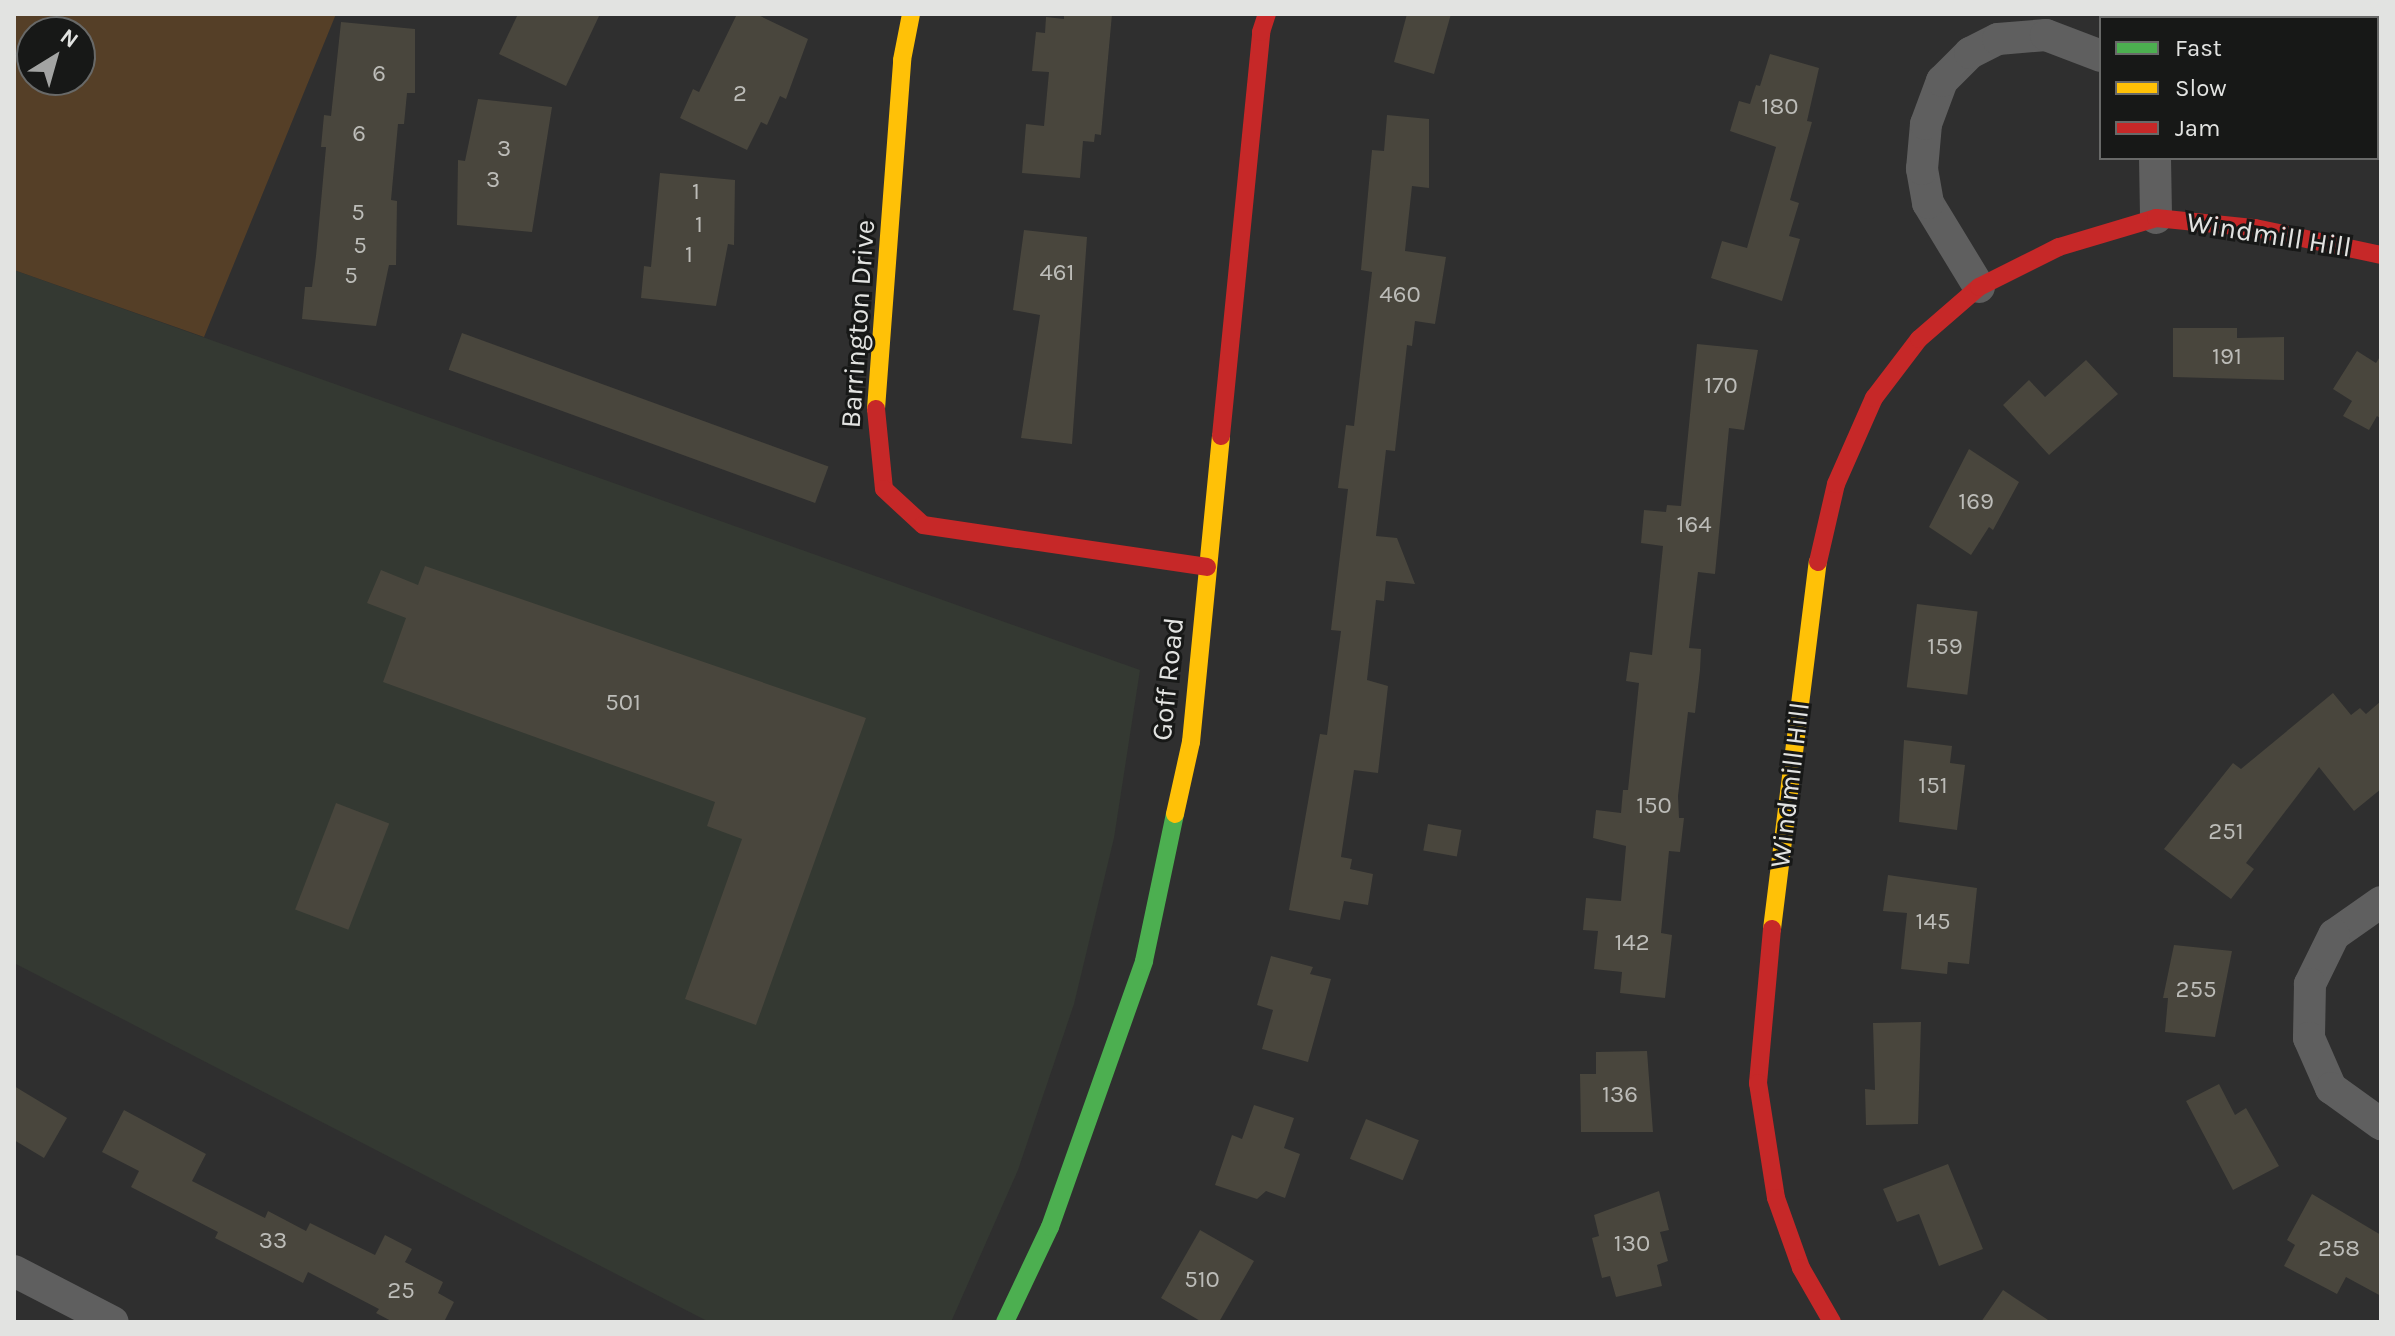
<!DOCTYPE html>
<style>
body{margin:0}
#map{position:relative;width:2395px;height:1336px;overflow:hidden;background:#2f2f2f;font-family:Karla,sans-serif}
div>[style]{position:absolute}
.built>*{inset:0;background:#343932}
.green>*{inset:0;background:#553f27}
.building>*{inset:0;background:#49463d;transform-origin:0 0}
.street>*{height:32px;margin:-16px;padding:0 16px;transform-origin:16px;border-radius:16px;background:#5f5f5f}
.fast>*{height:18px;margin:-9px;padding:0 9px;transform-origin:9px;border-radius:9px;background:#4caf50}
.slow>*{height:18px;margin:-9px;padding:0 9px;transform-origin:9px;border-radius:9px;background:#ffc107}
.jam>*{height:18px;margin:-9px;padding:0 9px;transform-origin:9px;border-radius:9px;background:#c62828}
span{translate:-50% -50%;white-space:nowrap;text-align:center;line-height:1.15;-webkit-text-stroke:6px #171817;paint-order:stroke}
.number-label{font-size:24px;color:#bcbcb8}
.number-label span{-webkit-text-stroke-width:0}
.street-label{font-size:28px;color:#e2e3e1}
.frame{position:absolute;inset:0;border:16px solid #e2e3e1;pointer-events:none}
.legend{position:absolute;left:2099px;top:16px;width:280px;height:144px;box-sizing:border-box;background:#171817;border:2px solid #686968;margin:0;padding:10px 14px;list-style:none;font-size:24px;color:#e2e3e1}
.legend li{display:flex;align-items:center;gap:16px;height:40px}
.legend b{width:40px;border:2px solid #686968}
.north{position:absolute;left:16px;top:16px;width:80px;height:80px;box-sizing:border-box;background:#171817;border:2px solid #686968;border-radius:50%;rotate:37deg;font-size:22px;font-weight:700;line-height:32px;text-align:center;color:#e2e3e1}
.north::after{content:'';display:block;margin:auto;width:28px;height:36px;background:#a3a4a3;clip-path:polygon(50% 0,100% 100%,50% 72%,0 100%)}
</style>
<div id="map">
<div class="built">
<div style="clip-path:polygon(14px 270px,1140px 670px,1114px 838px,1074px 1004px,1018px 1170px,951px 1322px,709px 1322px,14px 963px)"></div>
</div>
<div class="green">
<div style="clip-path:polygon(evenodd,14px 14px,336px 14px,204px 337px,14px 270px,14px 14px,32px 32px,80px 32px,80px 80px,32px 80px,32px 32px)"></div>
</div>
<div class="building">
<div style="clip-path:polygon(518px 14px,600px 14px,566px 86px,499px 54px)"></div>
<div style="clip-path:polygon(737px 14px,756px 14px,808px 39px,786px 99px,780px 96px,767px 125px,761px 122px,747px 150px,680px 118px,693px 89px,699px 92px)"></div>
<div style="clip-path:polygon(1064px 14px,1112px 14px,1101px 135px,1095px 134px,1094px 142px,1083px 141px,1080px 178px,1022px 173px,1026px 124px,1044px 126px,1049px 72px,1032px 71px,1036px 32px,1045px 33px,1046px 17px,1064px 19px)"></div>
<div style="clip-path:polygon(1407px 14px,1451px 14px,1434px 74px,1394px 62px)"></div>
<div style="clip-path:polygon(341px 22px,415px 29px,415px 93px,407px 93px,404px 124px,398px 124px,391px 200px,397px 201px,396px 265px,389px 265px,376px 326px,302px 319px,305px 287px,312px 287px,316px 256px,326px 147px,321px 147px,324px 115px,331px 116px)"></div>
<div style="clip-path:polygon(1770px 54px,1819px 68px,1807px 121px,1812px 122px,1790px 200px,1799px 203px,1789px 236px,1800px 239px,1782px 301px,1711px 278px,1722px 241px,1747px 248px,1776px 147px,1730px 131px,1739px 101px,1750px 104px,1756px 85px,1760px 86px)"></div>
<div style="clip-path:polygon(478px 99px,552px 107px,532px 232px,457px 225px,458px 160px,465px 161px)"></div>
<div style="clip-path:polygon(1387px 115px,1429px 119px,1429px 188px,1412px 186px,1405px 251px,1446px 257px,1435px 324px,1415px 321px,1412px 346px,1407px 345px,1395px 451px,1386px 450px,1376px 536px,1397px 538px,1415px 584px,1386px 581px,1384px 601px,1376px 600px,1367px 680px,1388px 686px,1378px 773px,1354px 770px,1341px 857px,1352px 859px,1350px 869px,1373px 874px,1368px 905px,1344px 901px,1340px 920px,1289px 910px,1320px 734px,1327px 735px,1341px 631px,1331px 630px,1348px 489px,1338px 488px,1346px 425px,1354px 426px,1372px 272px,1361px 270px,1372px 150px,1384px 151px)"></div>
<div style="clip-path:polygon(660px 173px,735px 180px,734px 245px,728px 244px,716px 306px,641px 298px,644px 266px,651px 267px)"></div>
<div style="clip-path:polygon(1024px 230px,1087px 237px,1072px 444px,1021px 438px,1040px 315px,1013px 310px)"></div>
<div style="clip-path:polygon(2173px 328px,2237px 328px,2237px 338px,2284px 337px,2284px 380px,2173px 377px)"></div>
<div style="left:462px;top:333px;width:390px;height:39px;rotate:20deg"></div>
<div style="clip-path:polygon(1697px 344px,1758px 350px,1744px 430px,1729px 428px,1715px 574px,1698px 572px,1689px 648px,1701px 649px,1700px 670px,1695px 713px,1688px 712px,1678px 796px,1679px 818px,1684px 818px,1680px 852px,1669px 851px,1661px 933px,1672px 935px,1665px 998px,1620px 993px,1622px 972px,1594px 969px,1598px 931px,1583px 930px,1586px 898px,1621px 901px,1626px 846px,1593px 838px,1596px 810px,1621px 813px,1623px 790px,1628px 790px,1639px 683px,1626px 681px,1630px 652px,1652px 655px,1663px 546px,1641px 543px,1644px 510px,1666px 512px,1667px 505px,1681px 506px)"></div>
<div style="clip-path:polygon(2357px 351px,2376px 363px,2381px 355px,2381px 419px,2377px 416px,2369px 430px,2343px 416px,2352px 401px,2333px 389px)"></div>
<div style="clip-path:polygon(2086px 360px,2118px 394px,2049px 455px,2003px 405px,2029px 380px,2045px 397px)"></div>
<div style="clip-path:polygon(1969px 449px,2019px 482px,1993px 530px,1989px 527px,1971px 555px,1929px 527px)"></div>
<div style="clip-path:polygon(425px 566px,866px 718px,756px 1025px,685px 999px,742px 839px,707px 826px,715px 802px,383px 682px,406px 618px,367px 603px,381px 570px,418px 585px)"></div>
<div style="left:1917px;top:604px;width:61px;height:84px;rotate:7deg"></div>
<div style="clip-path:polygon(2333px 693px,2351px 715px,2360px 708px,2366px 714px,2381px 701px,2381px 789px,2354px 811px,2319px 767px,2246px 863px,2254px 869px,2231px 899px,2164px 849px,2233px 763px,2241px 769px)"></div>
<div style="clip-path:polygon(1904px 740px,1952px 746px,1950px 763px,1965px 765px,1957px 830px,1899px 822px)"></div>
<div style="left:336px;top:803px;width:57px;height:114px;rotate:21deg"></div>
<div style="left:1428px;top:824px;width:34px;height:27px;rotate:10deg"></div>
<div style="clip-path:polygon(1888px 875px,1977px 888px,1969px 964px,1948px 962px,1947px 974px,1901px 969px,1907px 913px,1883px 911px)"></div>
<div style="clip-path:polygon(2174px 945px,2232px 951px,2215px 1037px,2165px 1032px,2168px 998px,2163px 998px)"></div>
<div style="clip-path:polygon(1271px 956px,1313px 967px,1310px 974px,1331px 979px,1308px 1062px,1262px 1049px,1273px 1010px,1257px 1005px)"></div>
<div style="clip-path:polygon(1921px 1022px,1918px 1124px,1866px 1125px,1865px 1089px,1875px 1090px,1873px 1023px)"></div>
<div style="clip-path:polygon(1647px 1051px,1653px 1132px,1581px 1132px,1580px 1074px,1596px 1074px,1596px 1052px)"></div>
<div style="clip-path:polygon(2219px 1084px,2235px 1115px,2246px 1108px,2279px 1166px,2233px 1190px,2186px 1101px)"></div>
<div style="clip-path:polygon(14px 1086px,67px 1118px,44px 1158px,14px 1140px)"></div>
<div style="clip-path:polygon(1254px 1105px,1294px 1118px,1284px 1148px,1300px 1154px,1285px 1198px,1266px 1191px,1257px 1199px,1215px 1185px,1232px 1135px,1242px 1139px)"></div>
<div style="clip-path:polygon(124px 1110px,206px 1154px,192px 1181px,265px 1218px,268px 1211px,306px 1231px,310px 1223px,375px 1255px,385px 1235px,412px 1249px,405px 1262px,443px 1282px,438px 1293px,454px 1302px,444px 1322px,393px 1322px,376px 1313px,379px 1309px,308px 1272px,303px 1283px,215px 1238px,218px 1232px,131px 1187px,139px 1171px,102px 1152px)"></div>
<div style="left:1366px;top:1119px;width:57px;height:43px;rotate:22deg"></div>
<div style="clip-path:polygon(1948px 1164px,1983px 1249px,1939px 1266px,1919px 1214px,1897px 1222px,1883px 1189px)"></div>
<div style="clip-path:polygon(1659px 1191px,1669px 1230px,1660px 1232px,1668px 1261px,1657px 1265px,1662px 1286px,1616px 1297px,1610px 1276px,1602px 1278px,1592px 1238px,1599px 1236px,1594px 1215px)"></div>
<div style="clip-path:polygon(2312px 1194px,2381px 1235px,2381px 1296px,2346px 1277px,2337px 1294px,2284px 1266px,2295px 1245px,2287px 1240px)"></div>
<div style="clip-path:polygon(1200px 1230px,1254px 1261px,1219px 1322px,1202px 1322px,1161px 1298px)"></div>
<div style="clip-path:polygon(2003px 1290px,2051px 1322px,1981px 1322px)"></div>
</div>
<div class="street">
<div style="left:2155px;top:158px;width:60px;rotate:89deg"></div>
<div style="left:1979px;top:287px;width:98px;rotate:-121.3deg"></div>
<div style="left:1928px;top:203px;width:35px;rotate:-100deg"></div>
<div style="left:1922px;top:169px;width:45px;rotate:-84.9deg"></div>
<div style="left:1926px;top:124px;width:46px;rotate:-69.6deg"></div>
<div style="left:1942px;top:81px;width:40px;rotate:-45deg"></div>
<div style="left:1970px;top:53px;width:31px;rotate:-27deg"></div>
<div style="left:1998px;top:39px;width:48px;rotate:-4.8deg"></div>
<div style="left:2046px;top:35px;width:59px;rotate:20.9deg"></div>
<div style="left:2381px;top:902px;width:57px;rotate:144.9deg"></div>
<div style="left:2334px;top:935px;width:55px;rotate:116.1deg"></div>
<div style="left:2310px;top:984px;width:54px;rotate:91.1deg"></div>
<div style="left:2309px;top:1038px;width:55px;rotate:66.3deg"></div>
<div style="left:2331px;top:1088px;width:62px;rotate:35.8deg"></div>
<div style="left:14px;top:1271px;width:111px;rotate:27.3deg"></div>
</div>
<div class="fast">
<div style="left:1005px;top:1322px;width:105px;rotate:-64.7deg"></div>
<div style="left:1050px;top:1227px;width:282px;rotate:-70.5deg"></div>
<div style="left:1144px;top:961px;width:150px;rotate:-78.1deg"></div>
</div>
<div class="slow">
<div style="left:876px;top:409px;width:350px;rotate:-85.7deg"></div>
<div style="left:902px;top:60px;width:47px;rotate:-78.9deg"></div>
<div style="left:1175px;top:814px;width:74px;rotate:-77.5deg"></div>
<div style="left:1191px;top:742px;width:307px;rotate:-84.4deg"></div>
<div style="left:1772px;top:929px;width:370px;rotate:-82.9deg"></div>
</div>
<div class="jam">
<div style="left:876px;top:409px;width:80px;rotate:84.3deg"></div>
<div style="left:884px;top:489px;width:53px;rotate:42.7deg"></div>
<div style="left:923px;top:525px;width:287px;rotate:8.4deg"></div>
<div style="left:1221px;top:436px;width:406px;rotate:-84.3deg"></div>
<div style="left:1261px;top:32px;width:19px;rotate:-72deg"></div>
<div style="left:1818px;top:562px;width:80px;rotate:-77deg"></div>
<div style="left:1836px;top:484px;width:94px;rotate:-66.2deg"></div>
<div style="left:1874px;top:398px;width:74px;rotate:-52.7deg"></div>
<div style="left:1919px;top:339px;width:79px;rotate:-40.9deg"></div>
<div style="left:1979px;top:287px;width:89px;rotate:-26.6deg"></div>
<div style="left:2059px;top:247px;width:101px;rotate:-16.6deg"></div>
<div style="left:2156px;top:218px;width:100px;rotate:5.8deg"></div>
<div style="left:2255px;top:228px;width:129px;rotate:12.1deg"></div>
<div style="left:1772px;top:929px;width:155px;rotate:95.2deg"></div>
<div style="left:1758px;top:1083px;width:116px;rotate:81.1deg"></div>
<div style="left:1776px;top:1198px;width:74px;rotate:70.3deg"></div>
<div style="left:1801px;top:1268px;width:62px;rotate:60.1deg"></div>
</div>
<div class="number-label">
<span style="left:379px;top:74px">6</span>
<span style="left:740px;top:94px">2</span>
<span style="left:1780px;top:107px">180</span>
<span style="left:359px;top:134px">6</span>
<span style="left:504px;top:149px">3</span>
<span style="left:493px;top:180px">3</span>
<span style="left:696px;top:192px">1</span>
<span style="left:358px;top:213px">5</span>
<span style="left:699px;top:225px">1</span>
<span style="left:360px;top:246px">5</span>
<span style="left:689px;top:255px">1</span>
<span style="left:1057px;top:273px">461</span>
<span style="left:351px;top:276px">5</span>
<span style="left:1400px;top:295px">460</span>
<span style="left:2227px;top:357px">191</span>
<span style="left:1721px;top:386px">170</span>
<span style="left:1976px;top:502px">169</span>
<span style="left:1694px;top:525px">164</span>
<span style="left:1945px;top:647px">159</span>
<span style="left:623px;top:703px">501</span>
<span style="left:1933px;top:786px">151</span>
<span style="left:1654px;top:806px">150</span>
<span style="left:2226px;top:832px">251</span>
<span style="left:1933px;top:922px">145</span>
<span style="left:1632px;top:943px">142</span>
<span style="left:2196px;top:990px">255</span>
<span style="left:1620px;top:1095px">136</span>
<span style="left:273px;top:1241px">33</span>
<span style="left:1632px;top:1244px">130</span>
<span style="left:2339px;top:1249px">258</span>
<span style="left:1202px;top:1280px">510</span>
<span style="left:401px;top:1291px">25</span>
</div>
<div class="street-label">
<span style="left:2269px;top:235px;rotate:9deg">Windmill Hill</span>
<span style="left:858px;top:324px;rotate:-86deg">Barrington Drive</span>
<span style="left:1168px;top:679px;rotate:-84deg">Goff Road</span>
<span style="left:1790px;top:785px;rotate:-83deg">Windmill Hill</span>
</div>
<div class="frame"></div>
<ul class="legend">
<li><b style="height:10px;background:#4caf50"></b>Fast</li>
<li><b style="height:10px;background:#ffc107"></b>Slow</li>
<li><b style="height:10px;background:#c62828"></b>Jam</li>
</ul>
<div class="north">N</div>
</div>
